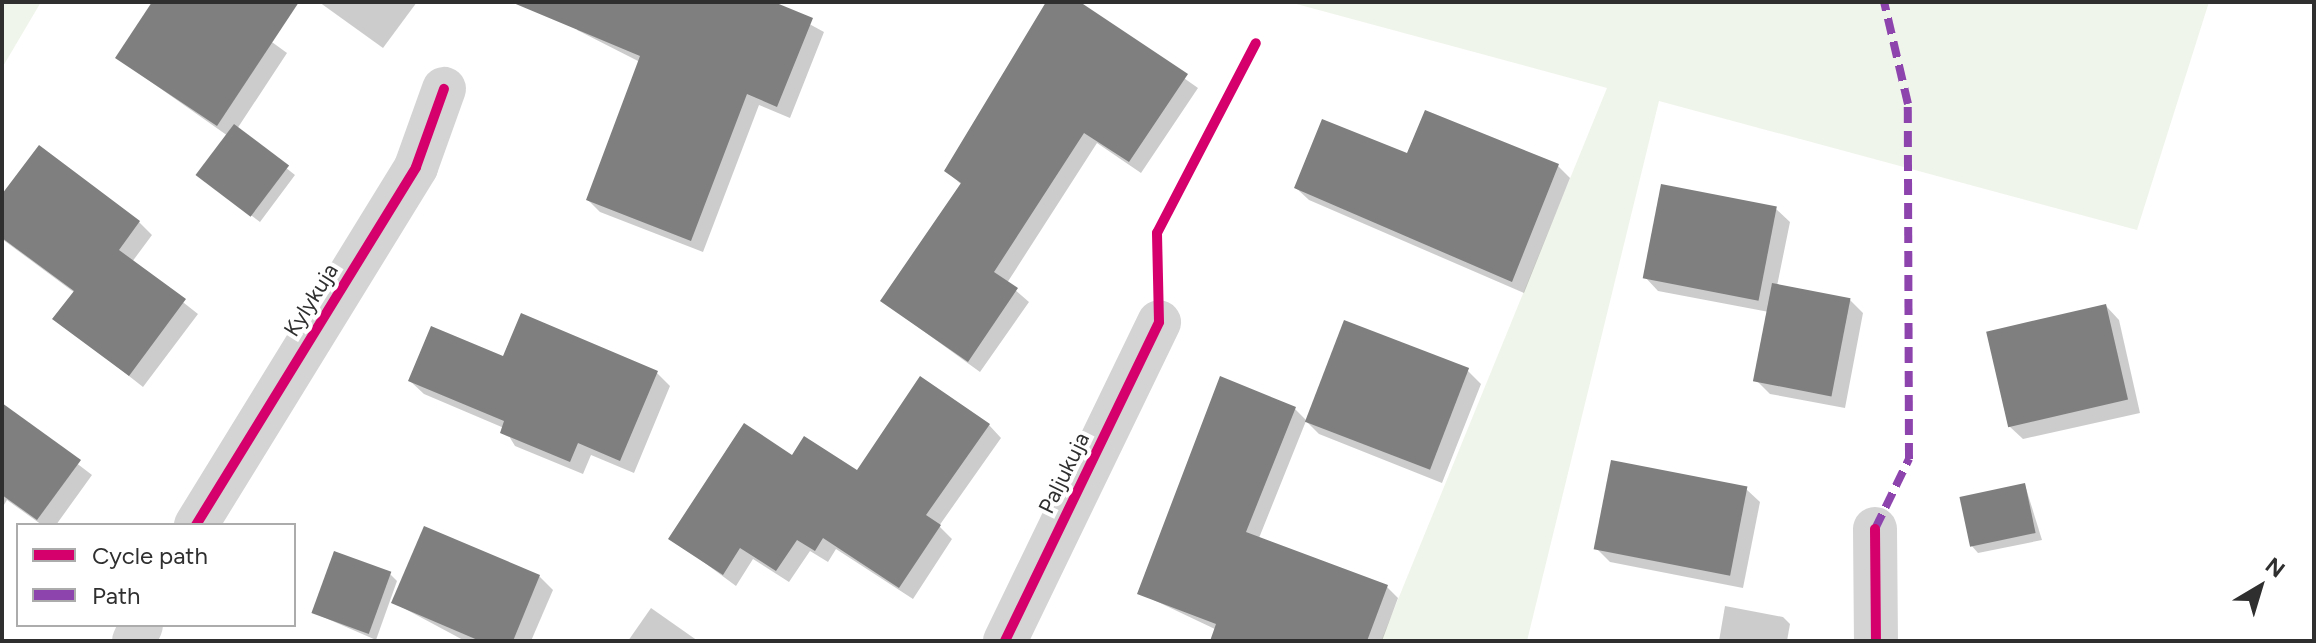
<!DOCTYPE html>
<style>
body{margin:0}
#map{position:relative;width:2316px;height:643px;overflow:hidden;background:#fff;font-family:Figtree,sans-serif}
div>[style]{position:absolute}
.green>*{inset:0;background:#f0f5eb}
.shadow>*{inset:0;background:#0003}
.building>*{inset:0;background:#7f7f7f;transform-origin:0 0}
.minor>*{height:44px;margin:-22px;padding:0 22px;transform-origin:22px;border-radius:22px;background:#d4d4d4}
.quiet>*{height:8px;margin-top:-4px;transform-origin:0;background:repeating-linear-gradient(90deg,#8e44ad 0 16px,transparent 0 24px)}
.cycleway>*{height:10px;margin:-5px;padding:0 5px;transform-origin:5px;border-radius:5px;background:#d6006c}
span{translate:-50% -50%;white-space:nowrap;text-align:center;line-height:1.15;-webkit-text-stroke:8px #fff;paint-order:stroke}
.street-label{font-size:22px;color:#2f2f2f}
.frame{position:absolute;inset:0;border:4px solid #2f2f2f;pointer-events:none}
.legend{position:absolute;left:16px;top:523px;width:280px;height:104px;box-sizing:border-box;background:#fff;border:2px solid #acacac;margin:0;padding:10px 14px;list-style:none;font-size:24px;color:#2f2f2f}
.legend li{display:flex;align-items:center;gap:16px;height:40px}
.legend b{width:40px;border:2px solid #acacac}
.north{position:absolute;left:2220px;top:547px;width:80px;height:80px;-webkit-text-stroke:6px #fff;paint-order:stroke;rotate:38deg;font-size:22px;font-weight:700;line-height:32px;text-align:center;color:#2f2f2f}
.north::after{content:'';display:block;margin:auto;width:28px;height:36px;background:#2f2f2f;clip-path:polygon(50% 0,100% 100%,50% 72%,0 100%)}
</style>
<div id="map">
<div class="green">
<div style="clip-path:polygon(2px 2px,41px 2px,2px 68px)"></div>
<div style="clip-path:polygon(1289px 2px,2209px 2px,2137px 230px,1659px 101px,1527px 641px,1381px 641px,1607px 88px)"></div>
</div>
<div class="shadow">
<div style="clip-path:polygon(154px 2px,217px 2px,287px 53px,237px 129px,295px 175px,260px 222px,198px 175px,228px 136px,117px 58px)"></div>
<div style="clip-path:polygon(319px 2px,417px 2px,383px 48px)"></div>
<div style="clip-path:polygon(589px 2px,769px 2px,824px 32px,790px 118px,759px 105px,703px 252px,600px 212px,588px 200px,640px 62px,577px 30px)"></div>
<div style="clip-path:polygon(1049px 2px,1076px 2px,1198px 88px,1141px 173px,1097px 143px,1007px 283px,1029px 302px,980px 372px,882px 301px,962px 185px,946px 171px)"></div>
<div style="clip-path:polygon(1408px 156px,1558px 166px,1570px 178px,1524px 293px,1309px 200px,1296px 188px)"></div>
<div style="clip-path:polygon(2px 198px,139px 222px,152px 235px,132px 262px,198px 314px,143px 387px,55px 318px,75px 293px,2px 239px)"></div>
<div style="clip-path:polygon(1776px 209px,1790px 222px,1777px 286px,1850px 300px,1863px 313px,1845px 408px,1770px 394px,1757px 381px,1769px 312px,1658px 291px,1645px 277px)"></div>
<div style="clip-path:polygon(2106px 306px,2119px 320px,2140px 413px,2023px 439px,2009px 426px)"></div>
<div style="clip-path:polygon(504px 359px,657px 373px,670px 386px,634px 473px,591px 455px,583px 474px,515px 446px,504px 428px,424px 394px,410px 381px)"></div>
<div style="clip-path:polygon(1468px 371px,1481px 384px,1442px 483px,1319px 434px,1306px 421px,1259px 538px,1387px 587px,1398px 598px,1382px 641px,1212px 641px,1217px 630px,1139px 593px,1295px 409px,1306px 420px)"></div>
<div style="clip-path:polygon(2px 406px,92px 475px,56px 525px,42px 525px,7px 500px,2px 508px)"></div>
<div style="clip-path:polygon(989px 425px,1001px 438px,939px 526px,952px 539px,913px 599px,836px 549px,828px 562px,810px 551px,789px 582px,753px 559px,736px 586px,671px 538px,792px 458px,857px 473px)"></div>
<div style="clip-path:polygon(2025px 485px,2042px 540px,1978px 553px,1971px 545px)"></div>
<div style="clip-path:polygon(1746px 489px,1760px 502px,1743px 588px,1610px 562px,1596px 548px)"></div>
<div style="clip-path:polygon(390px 574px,397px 581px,376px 640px,314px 613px)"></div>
<div style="clip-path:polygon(539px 576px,553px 590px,531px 641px,465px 641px,394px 603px)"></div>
<div style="clip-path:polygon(1725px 606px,1783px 617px,1790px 624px,1787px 641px,1719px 641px)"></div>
<div style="clip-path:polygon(651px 608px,698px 641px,628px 641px)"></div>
</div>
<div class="building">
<div style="clip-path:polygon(152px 2px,299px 2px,217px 126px,115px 58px)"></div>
<div style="clip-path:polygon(511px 2px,774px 2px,813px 18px,777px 107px,747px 94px,691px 241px,586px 200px,640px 56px)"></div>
<div style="clip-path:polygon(1046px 2px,1080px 2px,1188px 74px,1129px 162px,1084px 133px,994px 272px,1018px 288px,968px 362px,880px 301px,961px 183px,944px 171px)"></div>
<div style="clip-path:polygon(1425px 110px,1559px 164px,1512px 282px,1294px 188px,1322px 119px,1407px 153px)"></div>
<div style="left:234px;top:124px;width:69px;height:64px;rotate:37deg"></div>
<div style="clip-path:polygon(39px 145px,140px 221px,119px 250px,186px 299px,129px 376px,52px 319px,74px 291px,2px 238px,2px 194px)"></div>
<div style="left:1661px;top:184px;width:118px;height:96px;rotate:11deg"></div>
<div style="left:1772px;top:283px;width:80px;height:100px;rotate:11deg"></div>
<div style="left:2106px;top:304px;width:98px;height:123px;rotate:77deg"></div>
<div style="clip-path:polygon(521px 313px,658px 371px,620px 461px,578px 443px,570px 462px,500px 433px,504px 421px,408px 381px,431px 326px,503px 356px)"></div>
<div style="left:1344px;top:320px;width:134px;height:109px;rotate:21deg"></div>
<div style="clip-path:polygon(920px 376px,990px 424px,926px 515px,941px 525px,899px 588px,823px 538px,815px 551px,797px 540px,776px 571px,740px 548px,723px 575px,668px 539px,744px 423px,792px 455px,804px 436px,857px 470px)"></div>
<div style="clip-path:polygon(1220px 376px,1296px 407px,1246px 532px,1388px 585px,1367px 641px,1210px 641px,1216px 624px,1137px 594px)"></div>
<div style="clip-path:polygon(2px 403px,81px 460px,37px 520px,2px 495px)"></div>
<div style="left:1611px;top:460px;width:139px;height:91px;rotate:11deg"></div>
<div style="left:2025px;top:483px;width:51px;height:67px;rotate:78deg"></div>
<div style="clip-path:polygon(424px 526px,540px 575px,513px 641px,480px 641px,391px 603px)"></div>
<div style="left:334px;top:551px;width:61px;height:66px;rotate:20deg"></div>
</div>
<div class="minor">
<div style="left:196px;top:525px;width:420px;rotate:-58.4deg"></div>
<div style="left:416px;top:167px;width:83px;rotate:-70.3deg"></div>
<div style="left:1875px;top:529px;width:112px;rotate:89.5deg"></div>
<div style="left:134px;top:641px;width:17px;rotate:-66deg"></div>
<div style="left:1005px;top:641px;width:354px;rotate:-64.2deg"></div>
</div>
<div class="quiet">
<div style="left:1875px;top:529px;width:78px;rotate:-64.1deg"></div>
<div style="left:1909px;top:459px;width:355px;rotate:-90.2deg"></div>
<div style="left:1908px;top:104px;width:105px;rotate:-103.2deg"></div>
</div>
<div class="cycleway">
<div style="left:196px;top:525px;width:420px;rotate:-58.4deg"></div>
<div style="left:416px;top:167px;width:83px;rotate:-70.3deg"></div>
<div style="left:1875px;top:529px;width:112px;rotate:89.5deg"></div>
<div style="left:1005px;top:641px;width:354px;rotate:-64.2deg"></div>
<div style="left:1159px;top:322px;width:89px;rotate:-91.3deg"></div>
<div style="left:1157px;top:233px;width:214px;rotate:-62.5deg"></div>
</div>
<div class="street-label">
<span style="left:311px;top:300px;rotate:-58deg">Kylykuja</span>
<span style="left:1064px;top:473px;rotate:-64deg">Paljukuja</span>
</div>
<div class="frame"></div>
<ul class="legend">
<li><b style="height:10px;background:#d6006c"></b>Cycle path</li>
<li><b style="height:10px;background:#8e44ad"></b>Path</li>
</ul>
<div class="north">N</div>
</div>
